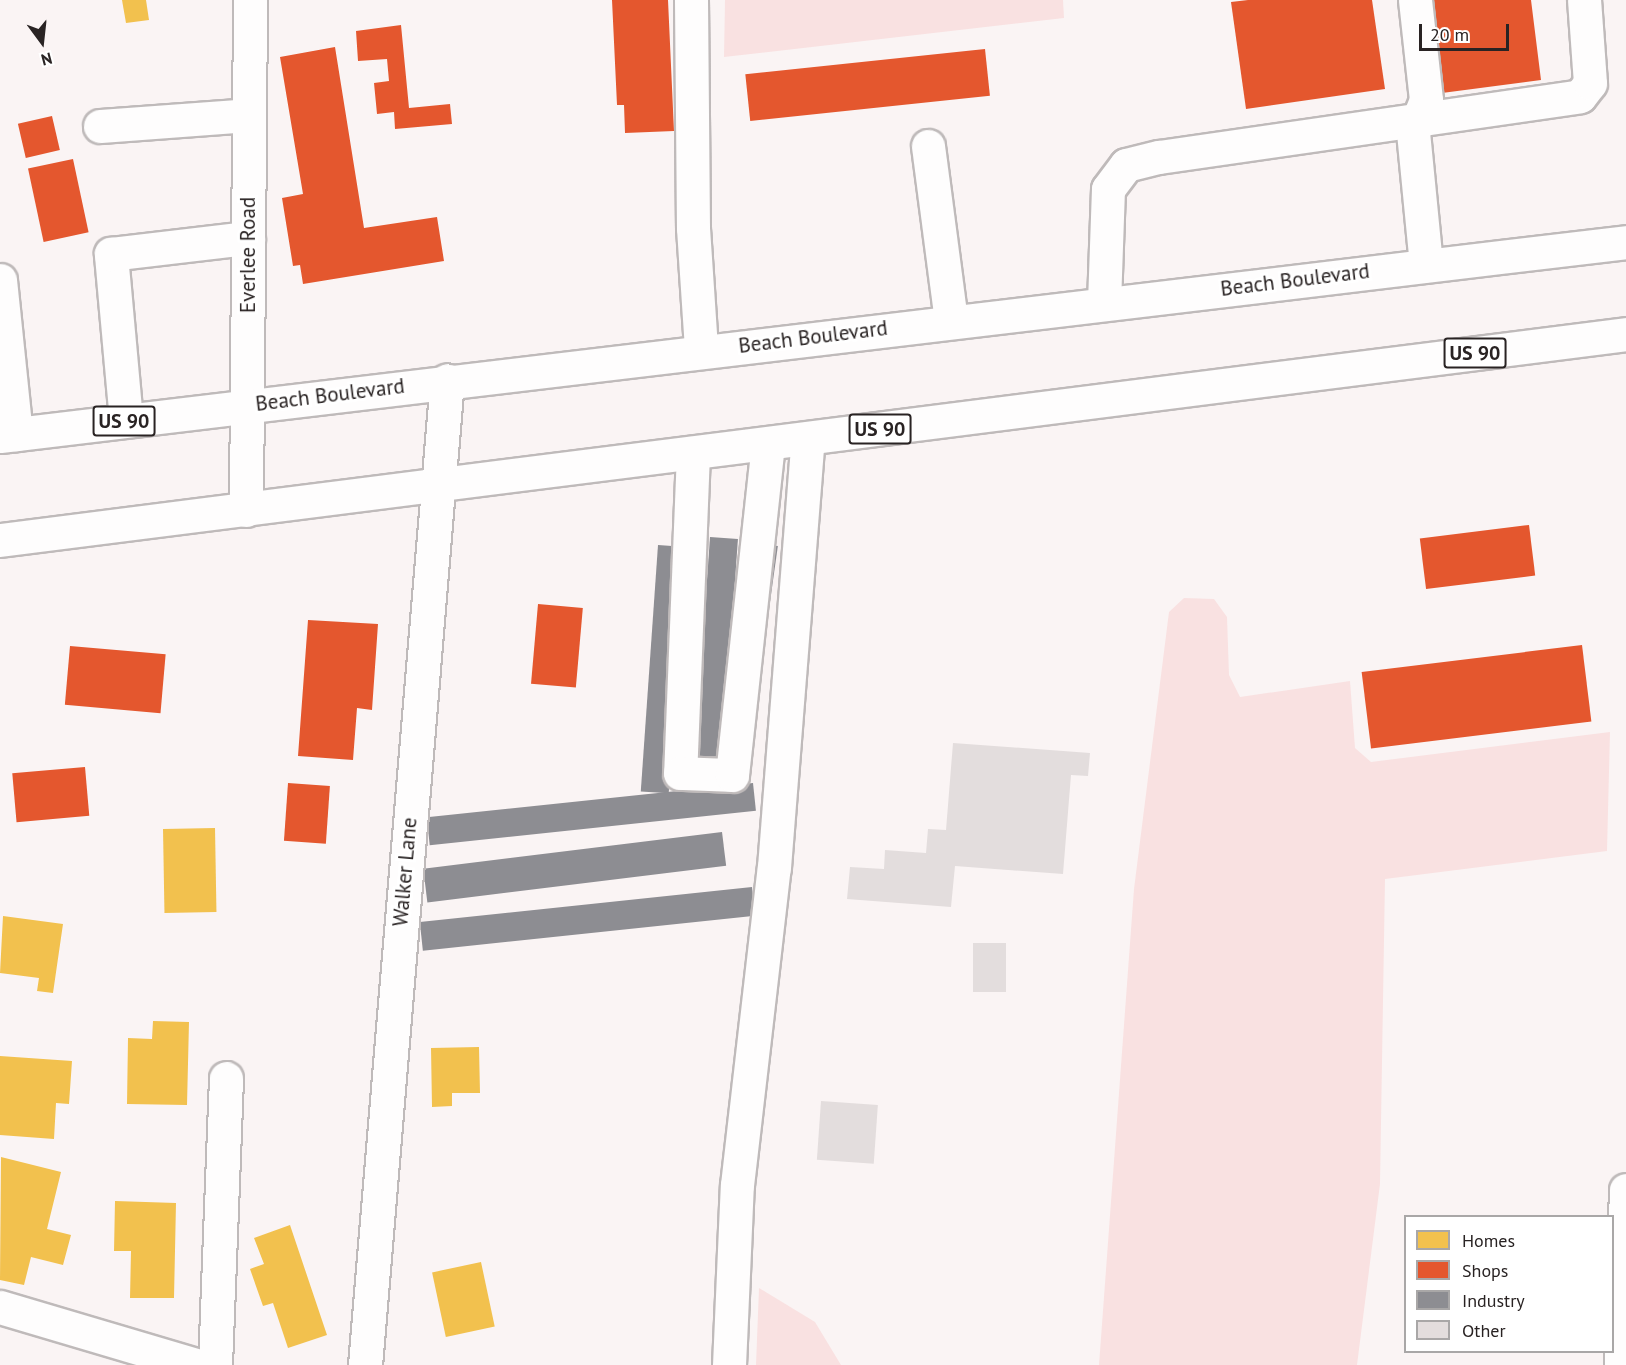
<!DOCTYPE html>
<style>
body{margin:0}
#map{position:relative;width:1626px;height:1365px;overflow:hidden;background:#faf4f4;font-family:"PT Sans",sans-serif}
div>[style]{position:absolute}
.green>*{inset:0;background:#f9e1e1}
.homes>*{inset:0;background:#f2c14e;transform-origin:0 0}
.shops>*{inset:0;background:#e4572e;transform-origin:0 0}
.industry>*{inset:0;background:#8d8d92;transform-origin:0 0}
.building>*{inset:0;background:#e3dddd;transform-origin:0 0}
.roads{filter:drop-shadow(2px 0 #bfbaba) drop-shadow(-2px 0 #bfbaba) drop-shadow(0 2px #bfbaba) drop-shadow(0 -2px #bfbaba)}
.minor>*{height:33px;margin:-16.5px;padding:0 16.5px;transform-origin:16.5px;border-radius:16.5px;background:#fefdfd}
.highway>*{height:33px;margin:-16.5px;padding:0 16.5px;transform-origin:16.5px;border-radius:16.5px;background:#fefdfd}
span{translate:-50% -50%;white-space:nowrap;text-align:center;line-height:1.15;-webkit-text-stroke:6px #fff;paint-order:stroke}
.shield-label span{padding:2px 4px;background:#fff;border:2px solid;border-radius:4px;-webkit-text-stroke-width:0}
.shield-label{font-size:20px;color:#292323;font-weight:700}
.street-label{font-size:21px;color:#292323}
.legend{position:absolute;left:1404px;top:1215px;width:210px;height:138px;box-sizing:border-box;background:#fff;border:2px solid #a9a7a7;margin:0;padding:8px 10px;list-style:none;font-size:18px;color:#292323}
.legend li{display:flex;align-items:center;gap:12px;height:30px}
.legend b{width:30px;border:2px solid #a9a7a7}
.north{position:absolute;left:12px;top:12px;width:60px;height:60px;-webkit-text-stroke:4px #fff;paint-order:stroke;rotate:165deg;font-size:16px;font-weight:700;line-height:24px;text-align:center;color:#292323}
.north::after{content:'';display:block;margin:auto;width:21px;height:27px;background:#292323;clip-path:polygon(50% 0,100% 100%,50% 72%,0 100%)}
.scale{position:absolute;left:1419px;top:24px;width:90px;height:27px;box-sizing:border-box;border:3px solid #292323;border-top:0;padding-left:8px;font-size:18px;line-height:21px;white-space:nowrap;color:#292323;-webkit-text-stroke:4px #fff;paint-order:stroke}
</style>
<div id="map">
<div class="green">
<div style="clip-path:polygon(725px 0,1063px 0,1064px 18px,724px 57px)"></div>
<div style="clip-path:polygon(1184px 598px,1214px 599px,1227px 617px,1229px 675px,1240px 697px,1350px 681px,1355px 748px,1371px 762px,1610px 732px,1607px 851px,1385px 879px,1380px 1184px,1357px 1365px,1099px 1365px,1134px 889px,1169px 612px)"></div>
<div style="clip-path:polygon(759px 1288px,815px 1322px,841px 1365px,756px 1365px)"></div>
</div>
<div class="homes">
<div style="clip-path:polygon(122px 0,146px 0,149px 20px,126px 23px)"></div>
<div style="left:215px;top:828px;width:84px;height:52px;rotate:89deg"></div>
<div style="clip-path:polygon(3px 916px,63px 924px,53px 993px,37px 991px,39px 978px,0 973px)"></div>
<div style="clip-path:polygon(153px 1021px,189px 1022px,187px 1105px,127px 1104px,128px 1038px,152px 1039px)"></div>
<div style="clip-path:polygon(479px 1047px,480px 1093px,452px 1093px,452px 1106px,432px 1107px,431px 1048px)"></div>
<div style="clip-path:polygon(0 1056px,72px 1061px,69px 1104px,56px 1103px,54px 1139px,0 1135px)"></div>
<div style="clip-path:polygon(1px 1157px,61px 1172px,47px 1229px,71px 1235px,63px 1265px,31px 1257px,24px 1285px,0 1280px)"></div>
<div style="clip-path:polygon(115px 1201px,176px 1203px,174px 1298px,130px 1298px,131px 1251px,114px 1251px)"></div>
<div style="clip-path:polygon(290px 1225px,327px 1335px,288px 1348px,273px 1303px,263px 1306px,250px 1269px,264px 1264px,254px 1238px)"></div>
<div style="left:481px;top:1262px;width:66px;height:50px;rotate:78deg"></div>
</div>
<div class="shops">
<div style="clip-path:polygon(612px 0,668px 0,674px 131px,625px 133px,624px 105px,617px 105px)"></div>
<div style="clip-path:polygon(1248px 0,1372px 0,1385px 89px,1246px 109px,1231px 2px)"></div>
<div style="clip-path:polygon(1430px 0,1531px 0,1541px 80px,1442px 93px)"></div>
<div style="clip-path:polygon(401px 25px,409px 108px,450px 104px,452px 124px,395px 129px,394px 112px,377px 114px,374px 83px,389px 81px,387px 59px,358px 61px,356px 31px)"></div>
<div style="clip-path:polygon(335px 47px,364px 228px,437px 217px,444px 261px,303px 284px,300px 265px,293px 266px,282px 198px,303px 194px,280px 57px)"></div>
<div style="left:985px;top:49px;width:47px;height:241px;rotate:84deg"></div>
<div style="left:52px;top:116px;width:35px;height:35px;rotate:77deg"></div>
<div style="left:73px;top:159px;width:75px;height:46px;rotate:78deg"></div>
<div style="left:1529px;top:525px;width:51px;height:110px;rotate:83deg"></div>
<div style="left:538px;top:604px;width:45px;height:80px;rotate:5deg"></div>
<div style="clip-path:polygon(308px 620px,378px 624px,372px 710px,357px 708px,353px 760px,298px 756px)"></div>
<div style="left:1582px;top:645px;width:77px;height:222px;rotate:83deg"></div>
<div style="left:70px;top:646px;width:96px;height:59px;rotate:5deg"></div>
<div style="left:85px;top:767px;width:49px;height:73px;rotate:85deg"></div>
<div style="left:288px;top:783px;width:42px;height:58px;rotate:4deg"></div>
</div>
<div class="industry">
<div style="left:710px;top:537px;width:28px;height:223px;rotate:4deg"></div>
<div style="left:764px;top:544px;width:14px;height:238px;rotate:8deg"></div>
<div style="left:658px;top:545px;width:28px;height:247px;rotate:4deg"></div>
<div style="left:753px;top:783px;width:28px;height:328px;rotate:84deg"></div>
<div style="left:722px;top:832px;width:34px;height:301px;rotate:83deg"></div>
<div style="left:752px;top:887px;width:29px;height:334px;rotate:84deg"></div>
</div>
<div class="building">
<div style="clip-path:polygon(953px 743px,1090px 753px,1088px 776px,1071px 775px,1063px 874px,955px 866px,951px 907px,847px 899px,850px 867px,884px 869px,885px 850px,926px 853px,928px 829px,946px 830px)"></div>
<div style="left:973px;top:943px;width:33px;height:49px"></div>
<div style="left:821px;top:1101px;width:57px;height:59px;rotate:4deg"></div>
</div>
<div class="roads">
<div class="minor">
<div style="left:691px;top:0;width:228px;rotate:89.5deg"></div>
<div style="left:693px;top:228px;width:122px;rotate:86.2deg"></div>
<div style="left:1415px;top:0;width:101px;rotate:83.7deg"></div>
<div style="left:1426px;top:100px;width:35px;rotate:112deg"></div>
<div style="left:1413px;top:132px;width:134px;rotate:84.4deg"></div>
<div style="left:100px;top:126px;width:149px;rotate:-4.2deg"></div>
<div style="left:928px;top:146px;width:177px;rotate:82.5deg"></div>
<div style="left:0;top:280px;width:155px;rotate:84.1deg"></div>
<div style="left:1104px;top:303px;width:114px;rotate:-88deg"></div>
<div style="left:1108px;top:189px;width:30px;rotate:-53deg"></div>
<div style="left:1126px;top:165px;width:34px;rotate:-14deg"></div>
<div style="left:1159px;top:157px;width:425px;rotate:-8.2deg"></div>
<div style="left:1580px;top:96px;width:16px;rotate:-52deg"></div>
<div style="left:1590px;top:83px;width:83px;rotate:-94.1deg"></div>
<div style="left:126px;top:420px;width:167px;rotate:-95.2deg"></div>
<div style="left:111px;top:254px;width:138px;rotate:-6.7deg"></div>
<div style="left:693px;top:453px;width:320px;rotate:92.3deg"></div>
<div style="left:680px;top:773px;width:52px;rotate:2.2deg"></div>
<div style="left:732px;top:775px;width:333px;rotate:-83.8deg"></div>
<div style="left:246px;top:510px;width:510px;rotate:-89.55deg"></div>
<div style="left:0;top:1307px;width:204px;rotate:16.5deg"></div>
<div style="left:215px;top:1365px;width:287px;rotate:-87.8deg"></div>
<div style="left:365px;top:1365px;width:988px;rotate:-85.24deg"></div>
<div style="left:729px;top:1365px;width:180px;rotate:-87.5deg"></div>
<div style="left:737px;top:1185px;width:320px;rotate:-83.4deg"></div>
<div style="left:774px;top:867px;width:430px;rotate:-85.5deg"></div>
<div style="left:1621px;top:1365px;width:175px;rotate:-88.4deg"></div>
</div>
<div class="highway">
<div style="left:0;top:436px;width:1638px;rotate:-6.8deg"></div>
<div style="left:0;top:540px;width:1639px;rotate:-7.22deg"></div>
</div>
</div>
<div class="shield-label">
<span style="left:1475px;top:353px">US 90</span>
<span style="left:124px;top:421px">US 90</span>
<span style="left:880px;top:429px">US 90</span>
</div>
<div class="street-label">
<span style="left:248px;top:255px;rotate:-90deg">Everlee Road</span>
<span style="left:1295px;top:280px;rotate:-7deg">Beach Boulevard</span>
<span style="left:813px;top:337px;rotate:-7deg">Beach Boulevard</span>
<span style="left:330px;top:395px;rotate:-7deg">Beach Boulevard</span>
<span style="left:405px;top:872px;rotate:-85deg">Walker Lane</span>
</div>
<ul class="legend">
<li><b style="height:16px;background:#f2c14e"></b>Homes</li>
<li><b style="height:16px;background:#e4572e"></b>Shops</li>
<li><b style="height:16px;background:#8d8d92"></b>Industry</li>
<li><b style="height:16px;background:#e3dddd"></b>Other</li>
</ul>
<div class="north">N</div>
<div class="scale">20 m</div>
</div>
